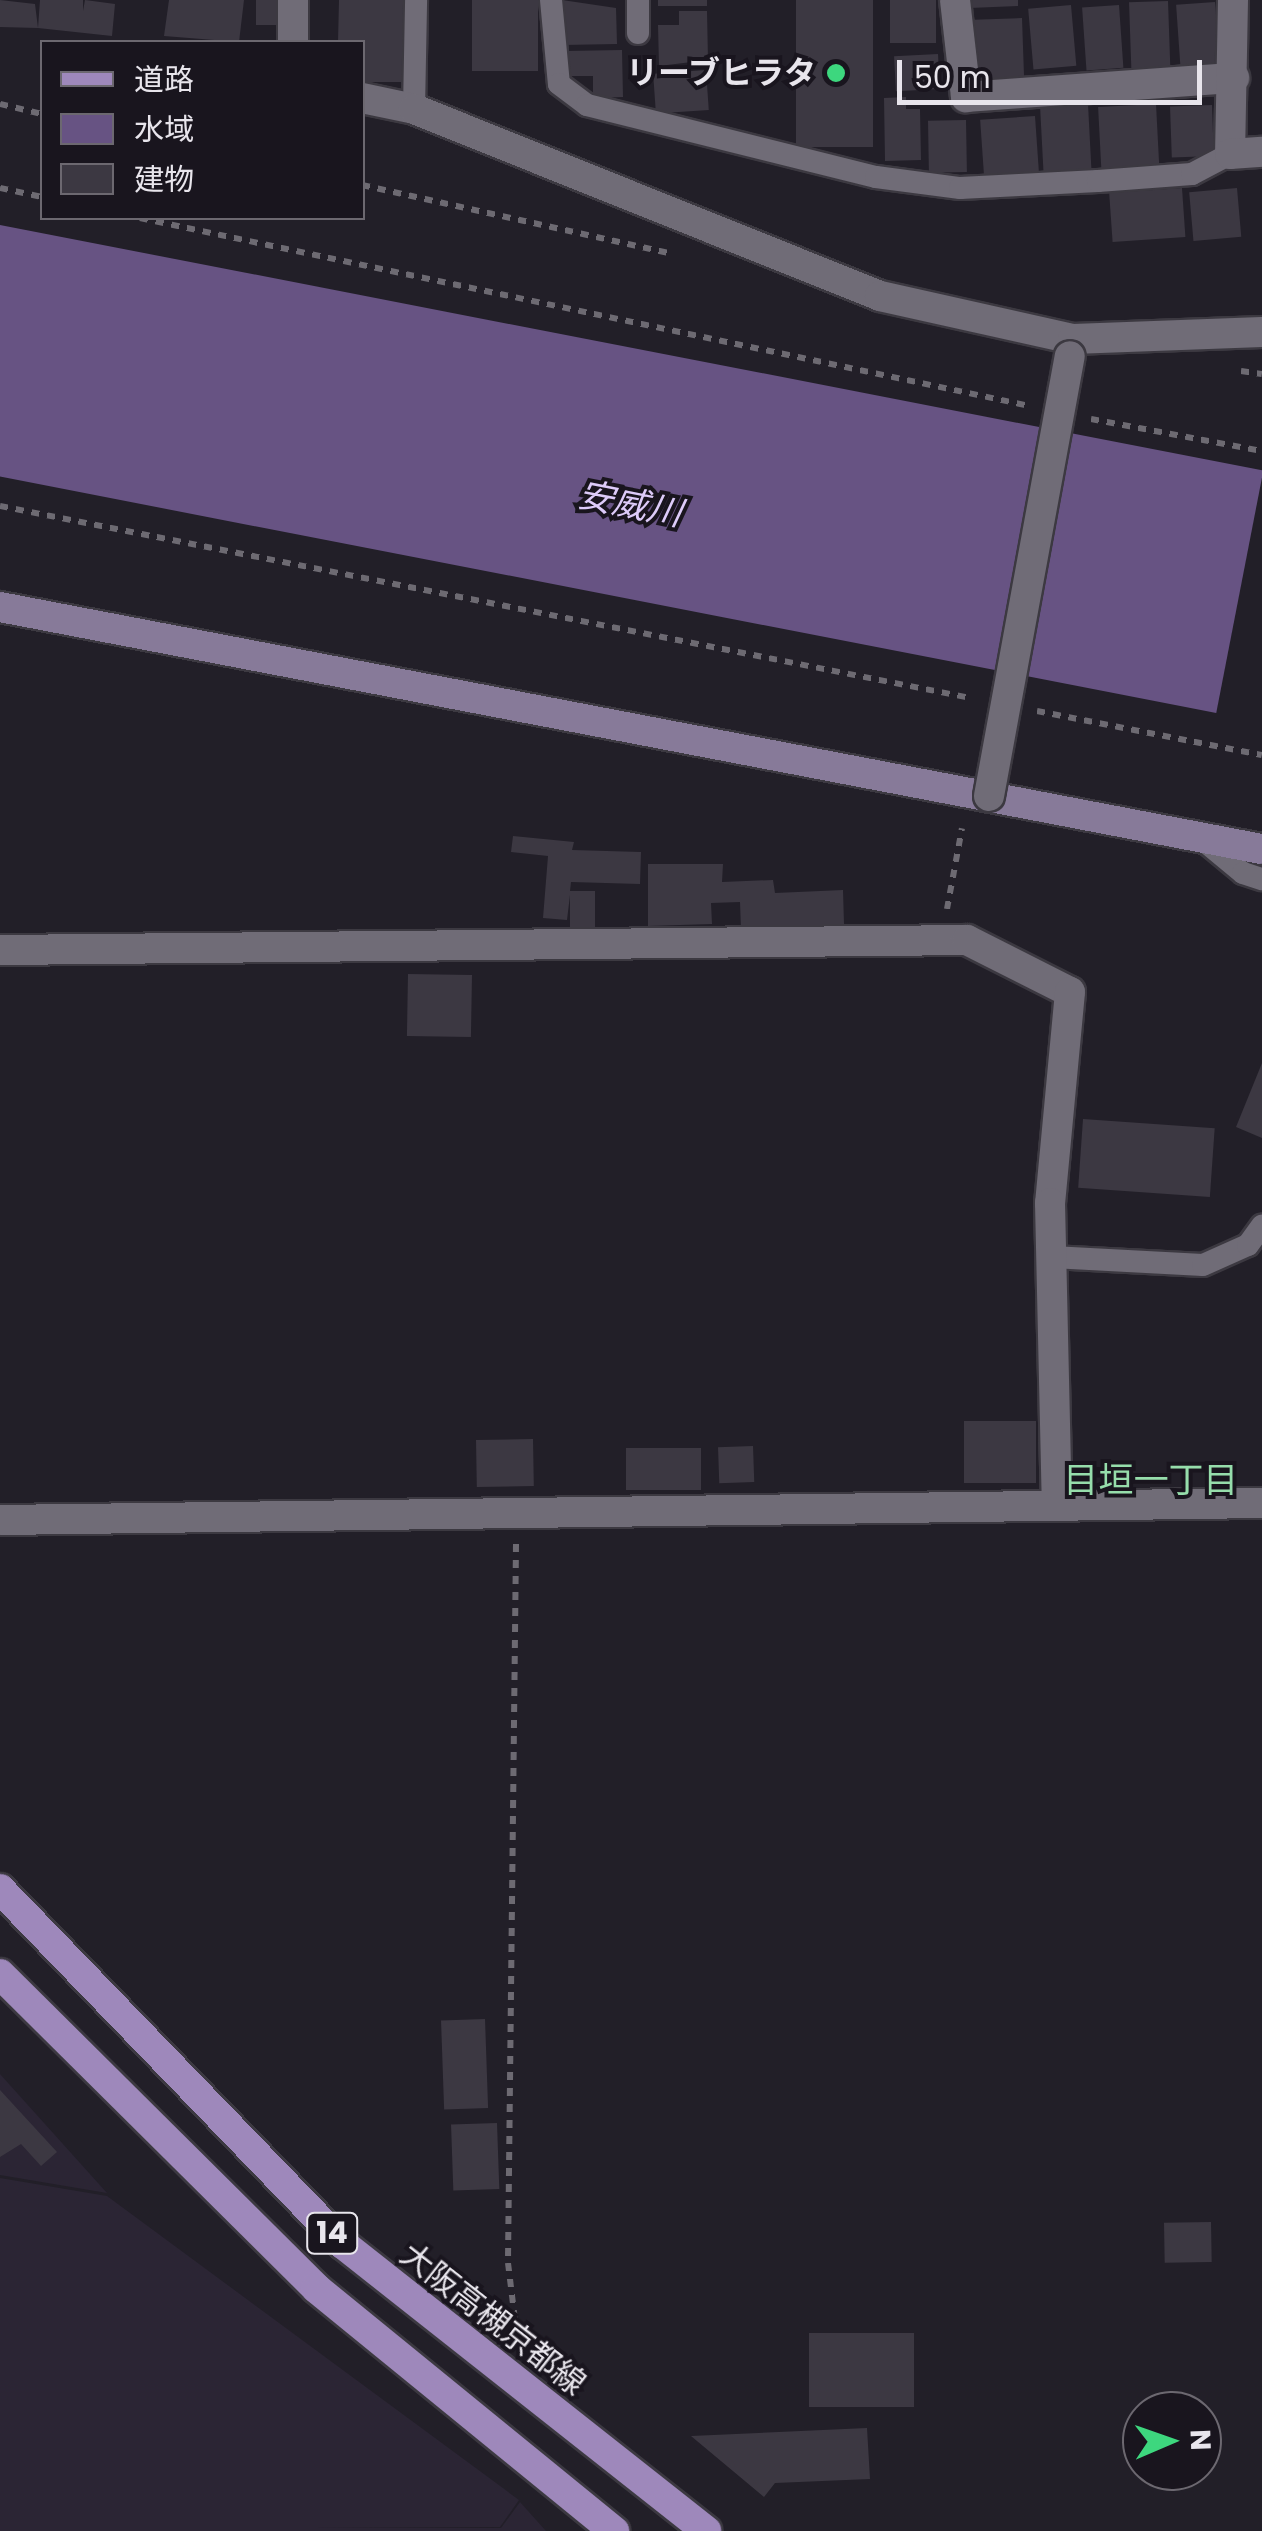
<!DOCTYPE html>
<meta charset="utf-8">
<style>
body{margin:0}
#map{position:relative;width:1262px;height:2531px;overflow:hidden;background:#221f28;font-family:Poppins,"Noto Sans JP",sans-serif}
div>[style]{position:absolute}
.built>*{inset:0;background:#2b2534}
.water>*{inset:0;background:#675383;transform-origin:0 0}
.building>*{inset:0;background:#3c3842;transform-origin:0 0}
.path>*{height:6px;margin-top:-3px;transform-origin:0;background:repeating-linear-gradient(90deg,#6d6a72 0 8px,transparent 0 16px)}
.roads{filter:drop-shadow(2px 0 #3c3941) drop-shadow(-2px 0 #3c3941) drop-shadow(0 2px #3c3941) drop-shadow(0 -2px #3c3941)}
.lane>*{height:22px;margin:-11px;padding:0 11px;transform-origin:11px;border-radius:11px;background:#706c77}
.street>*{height:30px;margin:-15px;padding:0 15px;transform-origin:15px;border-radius:15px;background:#706c77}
.secondary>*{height:30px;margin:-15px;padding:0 15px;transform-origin:15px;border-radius:15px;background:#877a99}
.primary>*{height:30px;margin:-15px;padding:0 15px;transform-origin:15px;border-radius:15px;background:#9e88bb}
.bridges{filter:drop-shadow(2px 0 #3c3941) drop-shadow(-2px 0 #3c3941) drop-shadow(0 2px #3c3941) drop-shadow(0 -2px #3c3941)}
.street-bridge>*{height:30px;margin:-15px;padding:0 15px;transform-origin:15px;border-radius:15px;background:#706c77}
.dots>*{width:28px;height:28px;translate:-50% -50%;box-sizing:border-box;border:5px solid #19151e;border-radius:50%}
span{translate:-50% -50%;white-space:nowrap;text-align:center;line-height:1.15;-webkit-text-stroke:8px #19151e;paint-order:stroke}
.shield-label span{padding:2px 8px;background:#19151e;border:2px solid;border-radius:8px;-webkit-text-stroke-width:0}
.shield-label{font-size:30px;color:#e8e5ec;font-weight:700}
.poi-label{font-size:32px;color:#e8e5ec;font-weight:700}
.right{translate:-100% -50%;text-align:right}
.street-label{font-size:32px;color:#e8e5ec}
.water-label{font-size:35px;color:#ddcbf9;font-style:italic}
.neighbourhood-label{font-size:35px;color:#96ddab}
.legend{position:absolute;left:40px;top:40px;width:325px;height:180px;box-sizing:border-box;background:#19151e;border:2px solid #6c6870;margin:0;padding:12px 18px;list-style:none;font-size:30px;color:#e8e5ec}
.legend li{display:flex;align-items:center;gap:20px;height:50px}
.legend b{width:50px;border:2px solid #6c6870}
.north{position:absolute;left:1122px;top:2391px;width:100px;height:100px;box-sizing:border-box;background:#19151e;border:2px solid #6c6870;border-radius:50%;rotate:88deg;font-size:28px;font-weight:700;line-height:40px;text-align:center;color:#e8e5ec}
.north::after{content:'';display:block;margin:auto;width:35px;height:45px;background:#3dd77e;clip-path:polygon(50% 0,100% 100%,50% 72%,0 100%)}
.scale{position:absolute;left:897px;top:60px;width:305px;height:45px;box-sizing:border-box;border:5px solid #e8e5ec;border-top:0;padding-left:12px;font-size:30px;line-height:35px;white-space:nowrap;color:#e8e5ec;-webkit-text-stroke:8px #19151e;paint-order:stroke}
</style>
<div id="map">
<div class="built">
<div style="clip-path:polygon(0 2074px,107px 2193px,0 2175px)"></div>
<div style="clip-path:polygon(0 2178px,107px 2196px,519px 2500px,500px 2527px,312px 2528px,501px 2528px,520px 2502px,546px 2531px,0 2531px)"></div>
</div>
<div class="water">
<div style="left:0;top:225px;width:1287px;height:247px;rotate:11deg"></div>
</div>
<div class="building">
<div style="clip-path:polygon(0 0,35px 4px,38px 28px,0 27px)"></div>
<div style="clip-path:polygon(40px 0,83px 0,83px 11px,85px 0,115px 4px,112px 36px,38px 28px)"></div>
<div style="clip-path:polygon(169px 0,244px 0,239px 42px,164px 36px)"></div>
<div style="left:256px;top:0;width:30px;height:25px"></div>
<div style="clip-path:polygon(339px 0,406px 0,404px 82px,362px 82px,362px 42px,338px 42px)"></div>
<div style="left:472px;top:0;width:66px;height:71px"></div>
<div style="clip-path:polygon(562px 0,616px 8px,617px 44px,563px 45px)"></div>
<div style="left:658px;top:0;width:49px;height:6px"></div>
<div style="left:796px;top:0;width:77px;height:147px"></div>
<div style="left:890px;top:0;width:46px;height:43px"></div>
<div style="clip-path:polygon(969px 0,1018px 0,1018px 6px,970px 8px)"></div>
<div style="left:1168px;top:1px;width:71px;height:39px;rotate:88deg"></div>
<div style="left:1215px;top:2px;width:63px;height:39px;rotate:86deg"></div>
<div style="left:1071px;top:5px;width:61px;height:43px;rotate:85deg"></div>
<div style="left:1119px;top:5px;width:63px;height:37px;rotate:86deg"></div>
<div style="clip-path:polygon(679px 11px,707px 11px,708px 60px,659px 66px,658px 25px,679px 25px)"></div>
<div style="left:1022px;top:18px;width:70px;height:48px;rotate:88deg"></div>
<div style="clip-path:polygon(622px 50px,623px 97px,593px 98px,593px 76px,566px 76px,566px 51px)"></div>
<div style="left:938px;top:54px;width:35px;height:44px;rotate:87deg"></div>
<div style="left:706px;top:70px;width:40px;height:53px;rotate:86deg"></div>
<div style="clip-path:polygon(906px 97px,906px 109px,920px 109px,921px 160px,885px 161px,884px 98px)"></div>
<div style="left:1088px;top:104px;width:66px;height:48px;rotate:87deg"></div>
<div style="left:1156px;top:104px;width:61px;height:58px;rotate:87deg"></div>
<div style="left:1212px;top:105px;width:51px;height:42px;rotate:88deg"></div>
<div style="left:1035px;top:116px;width:60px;height:55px;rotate:86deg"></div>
<div style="left:966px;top:120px;width:52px;height:38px;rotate:89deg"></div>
<div style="left:1182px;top:188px;width:49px;height:73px;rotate:86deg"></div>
<div style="left:1237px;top:188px;width:49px;height:48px;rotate:85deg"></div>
<div style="clip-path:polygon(513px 836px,574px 842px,572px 850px,641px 852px,640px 884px,571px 882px,570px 891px,595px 891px,595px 927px,570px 927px,570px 895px,567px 920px,543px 918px,548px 856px,511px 852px)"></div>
<div style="clip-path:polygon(648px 864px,723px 864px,722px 882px,773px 880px,775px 893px,843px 890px,844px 924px,741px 930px,740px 902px,711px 903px,712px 924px,648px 926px)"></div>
<div style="left:408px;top:974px;width:64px;height:62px;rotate:1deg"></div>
<div style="clip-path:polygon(1262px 1063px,1262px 1138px,1236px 1127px)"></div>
<div style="left:1083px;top:1119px;width:132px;height:69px;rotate:4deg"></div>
<div style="left:964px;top:1421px;width:72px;height:62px"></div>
<div style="left:533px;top:1439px;width:47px;height:57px;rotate:89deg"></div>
<div style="left:753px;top:1446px;width:36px;height:35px;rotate:88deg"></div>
<div style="left:626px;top:1448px;width:75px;height:42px"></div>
<div style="left:485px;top:2019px;width:89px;height:44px;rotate:88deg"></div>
<div style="clip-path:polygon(0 2090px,57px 2152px,41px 2166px,21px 2144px,0 2157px)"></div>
<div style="left:497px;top:2123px;width:66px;height:46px;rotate:88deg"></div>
<div style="left:1211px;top:2222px;width:40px;height:47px;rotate:89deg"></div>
<div style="left:914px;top:2333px;width:74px;height:105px;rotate:90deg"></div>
<div style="clip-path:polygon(867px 2428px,870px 2479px,775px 2483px,764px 2497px,691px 2436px)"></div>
</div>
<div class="path">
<div style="left:0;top:104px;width:43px;rotate:13.4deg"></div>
<div style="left:362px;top:185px;width:314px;rotate:12.5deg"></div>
<div style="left:0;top:188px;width:43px;rotate:12.1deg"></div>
<div style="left:140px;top:218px;width:905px;rotate:11.93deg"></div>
<div style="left:1241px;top:371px;width:21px;rotate:8deg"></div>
<div style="left:1091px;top:419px;width:174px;rotate:10.6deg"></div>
<div style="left:0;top:506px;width:990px;rotate:11.19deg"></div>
<div style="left:1037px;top:711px;width:229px;rotate:11.1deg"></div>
<div style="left:947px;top:909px;width:82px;rotate:-79.5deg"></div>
<div style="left:516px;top:1544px;width:719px;rotate:90.64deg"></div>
<div style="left:508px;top:2263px;width:74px;rotate:83deg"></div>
</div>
<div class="roads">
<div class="lane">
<div style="left:551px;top:0;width:84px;rotate:84.6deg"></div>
<div style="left:559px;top:84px;width:35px;rotate:37deg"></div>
<div style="left:587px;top:105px;width:298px;rotate:14deg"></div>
<div style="left:876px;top:177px;width:85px;rotate:7.5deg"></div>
<div style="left:960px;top:188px;width:138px;rotate:-2.9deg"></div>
<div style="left:1098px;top:181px;width:94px;rotate:-4.3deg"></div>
<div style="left:1192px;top:174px;width:43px;rotate:-27.8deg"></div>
<div style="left:638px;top:0;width:33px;rotate:90deg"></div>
<div style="left:414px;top:109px;width:109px;rotate:-88.9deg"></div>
<div style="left:1202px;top:839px;width:53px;rotate:39.7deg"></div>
<div style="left:1243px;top:873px;width:20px;rotate:18deg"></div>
<div style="left:1052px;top:1257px;width:151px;rotate:3deg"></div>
<div style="left:1203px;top:1265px;width:49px;rotate:-24deg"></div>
<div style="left:1248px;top:1245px;width:24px;rotate:-54deg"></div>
</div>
<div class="street">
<div style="left:955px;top:0;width:98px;rotate:83.5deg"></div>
<div style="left:966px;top:97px;width:269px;rotate:-4.1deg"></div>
<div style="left:1233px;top:0;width:154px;rotate:91.1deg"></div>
<div style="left:1230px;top:154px;width:32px;rotate:-4deg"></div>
<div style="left:293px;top:42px;width:42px;rotate:-90deg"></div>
<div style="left:362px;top:98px;width:53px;rotate:11.9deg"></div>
<div style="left:414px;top:109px;width:502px;rotate:21.86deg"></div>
<div style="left:880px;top:296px;width:198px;rotate:12.6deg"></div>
<div style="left:1073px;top:339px;width:189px;rotate:-2.1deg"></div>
<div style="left:0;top:950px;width:967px;rotate:-0.59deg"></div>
<div style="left:967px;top:940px;width:115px;rotate:26.8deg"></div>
<div style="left:1070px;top:992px;width:212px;rotate:95.4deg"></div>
<div style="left:1050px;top:1203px;width:302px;rotate:88.7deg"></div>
<div style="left:0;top:1520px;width:1262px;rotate:-0.77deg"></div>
</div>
<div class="secondary">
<div style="left:0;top:607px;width:1285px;rotate:10.86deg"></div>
</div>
<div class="primary">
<div style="left:0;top:1889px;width:494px;rotate:46deg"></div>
<div style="left:343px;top:2244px;width:463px;rotate:38.3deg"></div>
<div style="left:0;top:1974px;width:445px;rotate:44.8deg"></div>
<div style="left:316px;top:2288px;width:385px;rotate:39.2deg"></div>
</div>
</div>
<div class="bridges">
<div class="street-bridge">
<div style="left:989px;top:796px;width:447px;rotate:-79.6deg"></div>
</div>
</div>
<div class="dots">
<div style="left:836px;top:73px;background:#3dd77e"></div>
</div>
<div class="shield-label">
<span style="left:332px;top:2233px">14</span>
</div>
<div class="poi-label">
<span class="right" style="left:816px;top:73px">リーブヒラタ</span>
</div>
<div class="street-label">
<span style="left:493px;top:2319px;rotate:38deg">大阪高槻京都線</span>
</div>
<div class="water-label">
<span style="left:630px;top:504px;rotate:11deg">安威川</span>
</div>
<div class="neighbourhood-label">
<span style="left:1151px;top:1480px">目垣一丁目</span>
</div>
<ul class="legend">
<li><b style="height:12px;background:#9e88bb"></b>道路</li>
<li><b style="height:28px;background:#675383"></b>水域</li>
<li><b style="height:28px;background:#3c3842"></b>建物</li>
</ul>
<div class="north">N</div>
<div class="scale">50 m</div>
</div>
